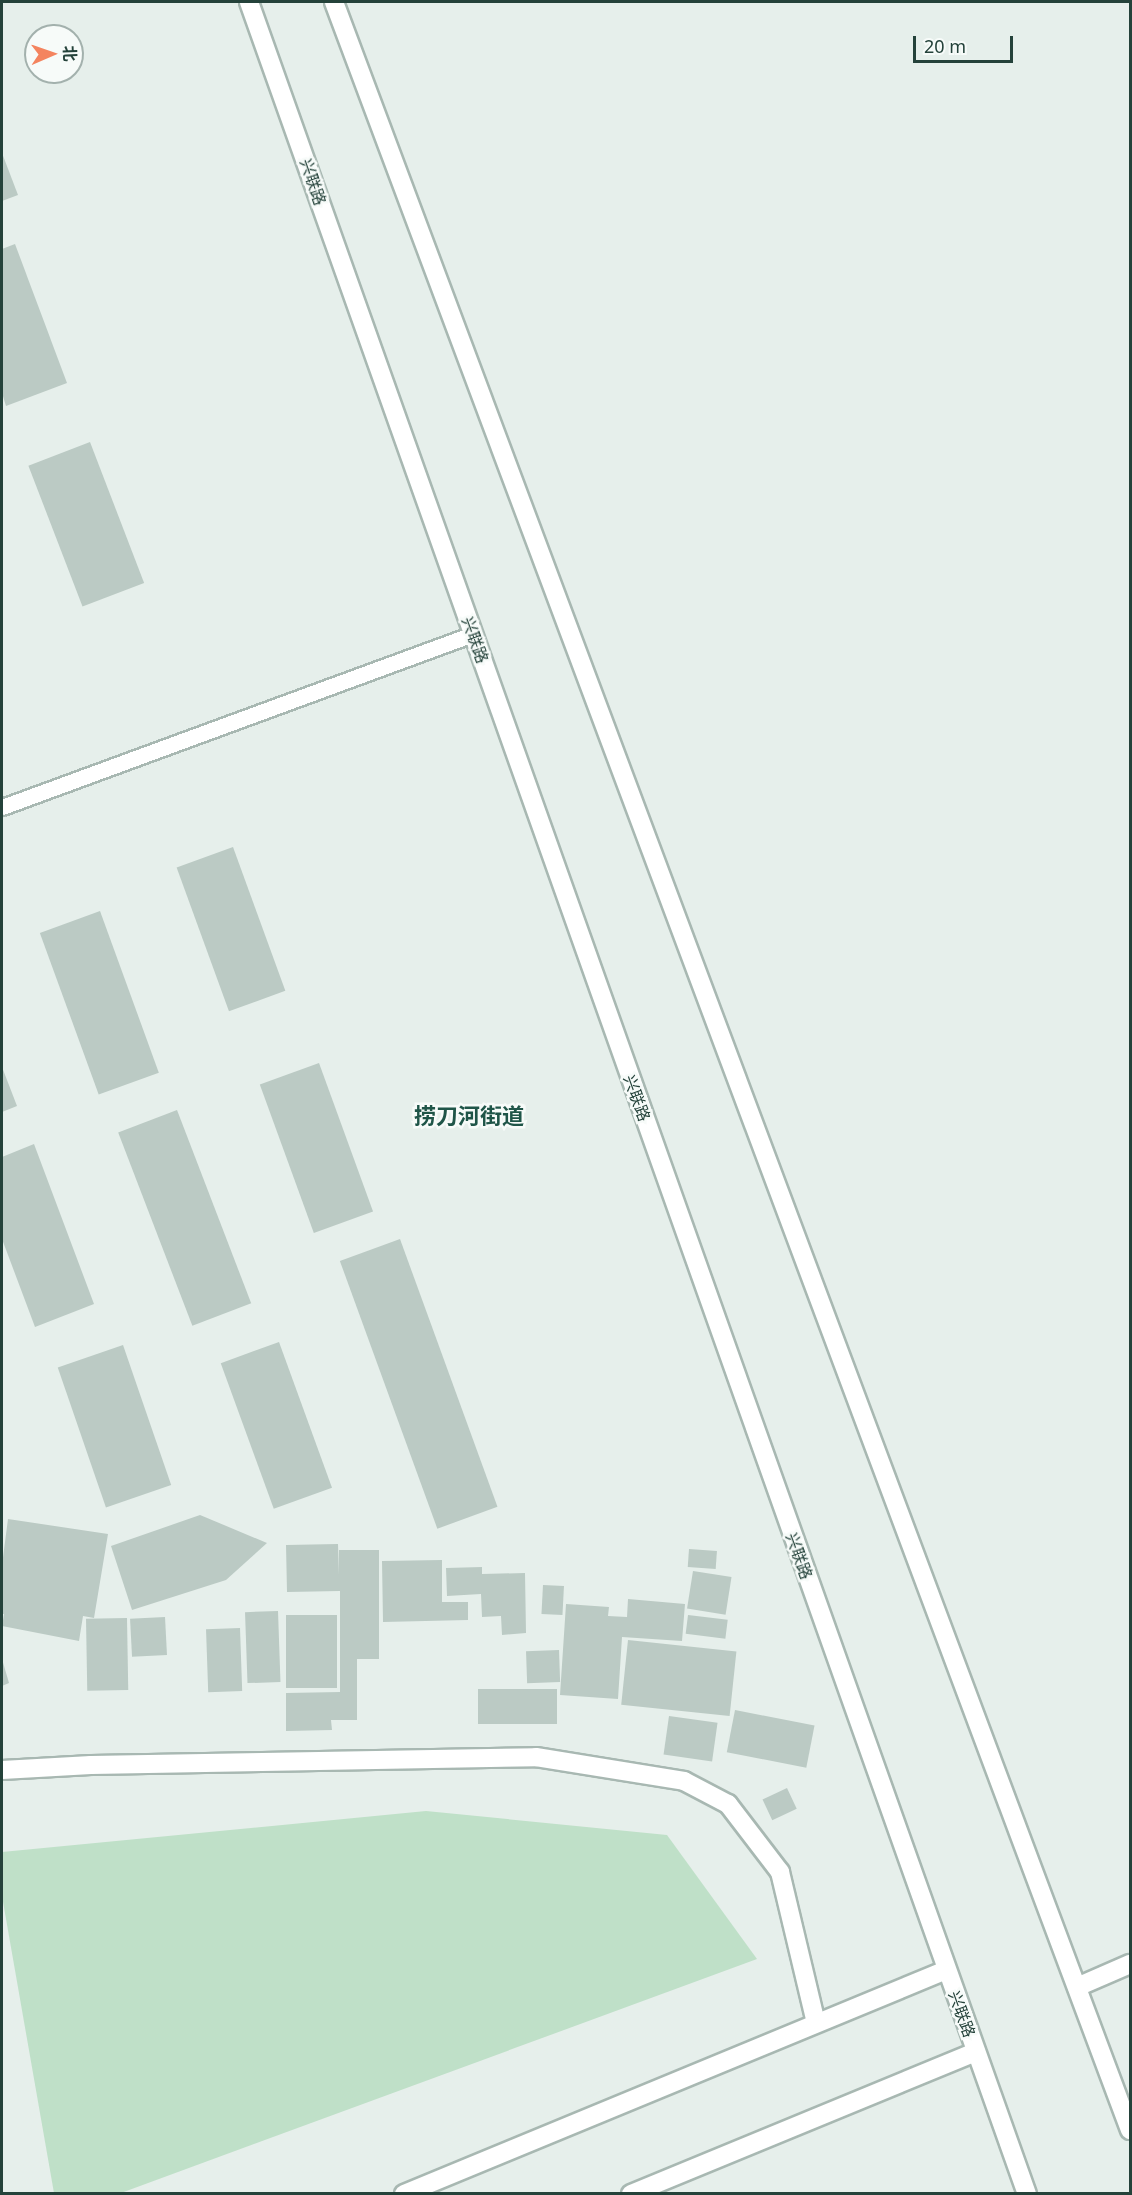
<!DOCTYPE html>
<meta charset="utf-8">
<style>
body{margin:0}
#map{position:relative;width:1132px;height:2195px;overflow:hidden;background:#e6efeb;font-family:"Noto Sans","Noto Sans SC",sans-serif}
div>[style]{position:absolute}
.green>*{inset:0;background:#bfe0c8}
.building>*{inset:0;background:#bbcac4;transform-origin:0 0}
.roads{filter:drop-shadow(2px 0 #a8b8b2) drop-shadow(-2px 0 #a8b8b2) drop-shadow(0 2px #a8b8b2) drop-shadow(0 -2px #a8b8b2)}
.lane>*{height:15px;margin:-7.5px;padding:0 7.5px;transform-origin:7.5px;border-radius:7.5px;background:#fff}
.secondary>*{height:18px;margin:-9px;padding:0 9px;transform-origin:9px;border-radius:9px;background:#fff}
span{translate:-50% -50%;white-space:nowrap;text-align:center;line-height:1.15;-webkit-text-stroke:5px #f7fbf9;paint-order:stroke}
.street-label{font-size:16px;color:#24423a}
.district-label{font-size:22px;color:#1f5548;font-weight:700}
.frame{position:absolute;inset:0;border:3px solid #24423a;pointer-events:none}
.north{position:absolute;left:24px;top:24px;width:60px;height:60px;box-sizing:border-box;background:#f7fbf9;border:2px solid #a3b1ad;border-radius:50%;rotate:88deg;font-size:16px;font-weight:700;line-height:24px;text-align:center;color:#24423a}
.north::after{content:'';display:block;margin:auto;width:21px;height:27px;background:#f4845f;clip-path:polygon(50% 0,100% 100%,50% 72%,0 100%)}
.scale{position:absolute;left:913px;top:36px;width:100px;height:27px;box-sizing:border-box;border:3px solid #24423a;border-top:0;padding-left:8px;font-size:18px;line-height:21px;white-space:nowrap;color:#24423a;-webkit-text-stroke:4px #f7fbf9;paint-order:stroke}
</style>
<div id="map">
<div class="green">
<div style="clip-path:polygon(426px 1811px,667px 1835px,757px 1959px,121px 2193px,54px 2193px,2px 1896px,2px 1852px)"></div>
</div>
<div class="building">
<div style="clip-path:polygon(2px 153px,18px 195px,2px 201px)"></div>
<div style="clip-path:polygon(15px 244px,67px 383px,6px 406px,2px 393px,2px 249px)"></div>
<div style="left:90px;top:442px;width:151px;height:66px;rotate:69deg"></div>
<div style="left:233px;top:847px;width:153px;height:60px;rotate:70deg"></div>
<div style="left:100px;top:911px;width:172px;height:64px;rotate:70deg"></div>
<div style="left:319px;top:1063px;width:158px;height:63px;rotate:70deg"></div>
<div style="clip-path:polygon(2px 1067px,17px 1106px,2px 1112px)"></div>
<div style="left:177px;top:1110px;width:207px;height:63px;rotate:69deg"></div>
<div style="clip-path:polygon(34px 1144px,94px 1304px,35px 1327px,2px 1239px,2px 1157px)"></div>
<div style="left:400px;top:1239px;width:285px;height:64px;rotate:70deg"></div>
<div style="left:279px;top:1342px;width:155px;height:62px;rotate:70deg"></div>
<div style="left:123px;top:1345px;width:148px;height:69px;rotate:71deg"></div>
<div style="clip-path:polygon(200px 1515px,267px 1543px,226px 1580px,132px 1610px,111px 1546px)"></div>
<div style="clip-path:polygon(8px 1519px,108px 1534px,94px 1618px,83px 1616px,79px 1641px,2px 1626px,4px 1614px,2px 1614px,2px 1565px)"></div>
<div style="clip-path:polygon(338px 1544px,339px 1575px,339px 1550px,379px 1550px,379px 1659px,357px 1659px,357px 1720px,331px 1720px,332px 1730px,286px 1731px,286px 1693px,340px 1692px,340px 1591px,287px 1592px,286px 1545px)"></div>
<div style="left:689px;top:1549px;width:28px;height:18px;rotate:4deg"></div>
<div style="clip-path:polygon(442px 1560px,442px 1602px,468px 1602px,468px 1620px,383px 1622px,382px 1561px)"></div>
<div style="clip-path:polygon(482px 1567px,482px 1574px,525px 1573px,526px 1633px,502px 1635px,501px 1616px,482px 1617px,481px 1594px,447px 1596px,446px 1568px)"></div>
<div style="left:693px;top:1571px;width:39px;height:38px;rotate:9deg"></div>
<div style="left:543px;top:1585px;width:21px;height:29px;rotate:3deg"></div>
<div style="clip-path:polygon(628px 1599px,685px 1604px,682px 1641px,622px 1637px,618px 1699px,560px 1695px,566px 1604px,609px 1607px,608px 1616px,627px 1617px)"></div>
<div style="left:278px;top:1611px;width:71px;height:33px;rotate:88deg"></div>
<div style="left:286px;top:1615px;width:51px;height:73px"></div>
<div style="left:688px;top:1615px;width:40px;height:19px;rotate:7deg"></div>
<div style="left:165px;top:1617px;width:38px;height:35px;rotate:87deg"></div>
<div style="left:127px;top:1618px;width:72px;height:41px;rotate:89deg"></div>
<div style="left:240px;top:1628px;width:63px;height:34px;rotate:88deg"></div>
<div style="left:628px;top:1640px;width:109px;height:65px;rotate:6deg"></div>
<div style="left:559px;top:1650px;width:32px;height:33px;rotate:88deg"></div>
<div style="clip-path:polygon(2px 1659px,9px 1683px,2px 1686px)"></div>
<div style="left:557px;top:1689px;width:35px;height:79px;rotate:90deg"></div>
<div style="left:735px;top:1710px;width:81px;height:43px;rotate:11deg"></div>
<div style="left:669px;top:1716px;width:49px;height:39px;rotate:8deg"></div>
<div style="left:787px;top:1788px;width:23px;height:27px;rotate:65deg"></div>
</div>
<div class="roads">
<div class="lane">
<div style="left:2px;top:807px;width:502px;rotate:-20.17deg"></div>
</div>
<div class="secondary">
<div style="left:249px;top:2px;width:2326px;rotate:70.46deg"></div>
<div style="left:334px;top:2px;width:2272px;rotate:69.49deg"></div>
<div style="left:2px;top:1770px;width:89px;rotate:-3.2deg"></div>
<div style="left:91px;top:1765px;width:445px;rotate:-1deg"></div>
<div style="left:536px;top:1757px;width:150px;rotate:9.2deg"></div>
<div style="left:684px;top:1781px;width:50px;rotate:27.6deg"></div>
<div style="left:728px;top:1804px;width:86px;rotate:52.6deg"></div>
<div style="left:780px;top:1872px;width:155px;rotate:76.6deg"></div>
<div style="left:1077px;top:1987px;width:58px;rotate:-23.5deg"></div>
<div style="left:404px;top:2194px;width:586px;rotate:-22.45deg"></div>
<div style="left:631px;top:2194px;width:373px;rotate:-22.4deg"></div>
</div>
</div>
<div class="street-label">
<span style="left:313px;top:182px;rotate:71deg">兴联路</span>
<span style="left:475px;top:640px;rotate:70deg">兴联路</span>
<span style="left:637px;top:1098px;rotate:70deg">兴联路</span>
<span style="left:799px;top:1556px;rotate:70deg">兴联路</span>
<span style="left:962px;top:2014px;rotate:70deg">兴联路</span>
</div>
<div class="district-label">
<span style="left:469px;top:1116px">捞刀河街道</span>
</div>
<div class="frame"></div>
<div class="north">北</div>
<div class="scale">20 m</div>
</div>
